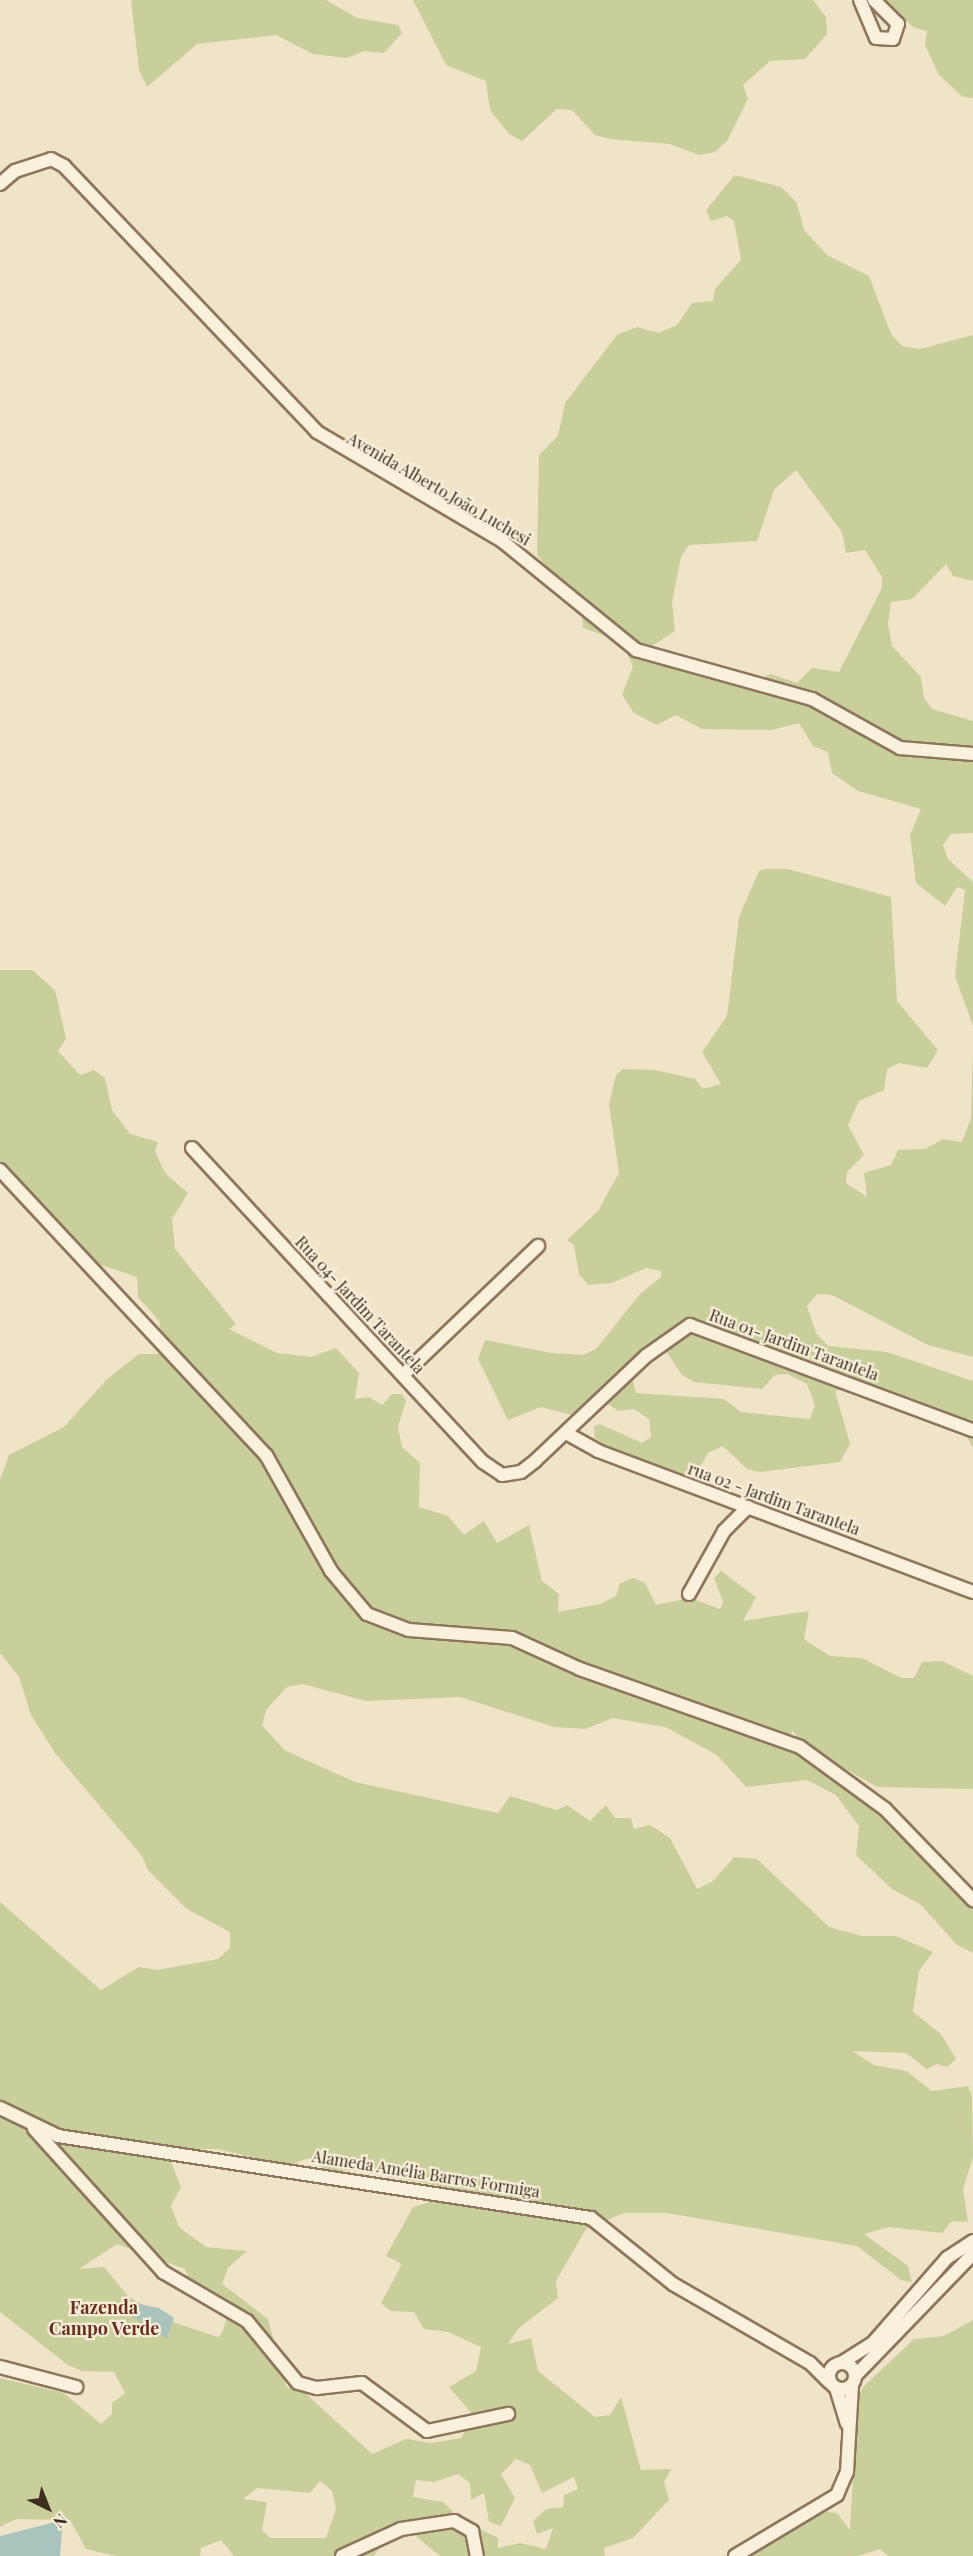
<!DOCTYPE html>
<meta charset="utf-8">
<style>
body{margin:0}
#map{position:relative;width:973px;height:2556px;overflow:hidden;background:#f0e4c8;font-family:"Playfair Display",serif}
div>[style]{position:absolute}
.green>*{inset:0;background:#c9cf9b}
.water>*{inset:0;background:#a9c4bc}
.roads{filter:drop-shadow(2px 0 #8d765c) drop-shadow(-2px 0 #8d765c) drop-shadow(0 2px #8d765c) drop-shadow(0 -2px #8d765c)}
.minor>*{height:12px;margin:-6px;padding:0 6px;transform-origin:6px;border-radius:6px;background:#faf1dc}
.minor>.ring{margin:-6px;padding:0;box-sizing:content-box;background:none;border:12px solid #faf1dc;border-radius:50%}
span{translate:-50% -50%;white-space:nowrap;text-align:center;line-height:1.15;-webkit-text-stroke:4.5px #f7eed8;paint-order:stroke}
.street-label{font-size:16px;color:#3d2e20}
.neighbourhood-label{font-size:18px;color:#6b2e1e;font-weight:700}
.north{position:absolute;left:18px;top:2478px;width:60px;height:60px;-webkit-text-stroke:4px #f7eed8;paint-order:stroke;rotate:137deg;font-size:16px;font-weight:700;line-height:24px;text-align:center;color:#3d2e20}
.north::after{content:'';display:block;margin:auto;width:21px;height:27px;background:#3d2e20;clip-path:polygon(50% 0,100% 100%,50% 72%,0 100%)}
</style>
<div id="map">
<div class="green">
<div style="clip-path:polygon(131px 0,326px 0,357px 18px,398px 25px,402px 33px,384px 53px,364px 51px,347px 58px,313px 54px,276px 35px,197px 44px,147px 87px,139px 70px)"></div>
<div style="clip-path:polygon(413px 0,813px 0,826px 17px,827px 34px,805px 59px,770px 61px,743px 85px,748px 99px,727px 141px,715px 152px,699px 155px,670px 144px,610px 139px,595px 135px,572px 110px,557px 109px,522px 141px,509px 134px,490px 110px,486px 81px,446px 65px)"></div>
<div style="clip-path:polygon(885px 0,973px 0,973px 98px,963px 97px,939px 75px,925px 45px,927px 31px,913px 27px)"></div>
<div style="clip-path:polygon(evenodd,735px 175px,781px 187px,797px 203px,804px 230px,827px 255px,869px 276px,891px 334px,902px 346px,920px 349px,973px 335px,973px 581px,953px 576px,946px 564px,912px 599px,891px 602px,888px 624px,892px 646px,921px 677px,924px 698px,932px 709px,973px 721px,973px 833px,951px 834px,943px 845px,948px 859px,973px 882px,973px 1026px,955px 976px,965px 890px,957px 887px,945px 906px,916px 883px,910px 835px,921px 809px,858px 791px,832px 773px,828px 752px,813px 746px,799px 723px,772px 730px,702px 729px,676px 715px,657px 725px,634px 713px,622px 695px,633px 667px,627px 653px,614px 639px,583px 628px,582px 610px,537px 555px,539px 455px,558px 436px,565px 403px,617px 335px,637px 327px,659px 333px,677px 325px,692px 303px,713px 301px,715px 289px,741px 260px,734px 221px,727px 216px,711px 221px,706px 210px,735px 175px,796px 470px,842px 532px,846px 553px,865px 550px,882px 577px,882px 588px,839px 672px,812px 668px,797px 683px,771px 674px,765px 676px,770px 683px,649px 648px,675px 631px,672px 602px,681px 557px,689px 545px,757px 541px,774px 490px,796px 470px)"></div>
<div style="clip-path:polygon(evenodd,765px 869px,788px 869px,891px 897px,897px 1001px,938px 1050px,927px 1068px,899px 1063px,887px 1069px,884px 1090px,859px 1101px,848px 1125px,864px 1155px,847px 1172px,846px 1183px,867px 1197px,864px 1173px,891px 1165px,898px 1150px,925px 1149px,943px 1139px,962px 1142px,971px 1118px,973px 1049px,973px 1357px,928px 1345px,832px 1295px,817px 1294px,807px 1306px,816px 1333px,828px 1346px,887px 1352px,973px 1381px,973px 1448px,967px 1437px,909px 1398px,866px 1385px,835px 1391px,850px 1444px,840px 1462px,759px 1472px,747px 1469px,723px 1446px,708px 1453px,697px 1473px,681px 1475px,617px 1453px,595px 1438px,594px 1426px,600px 1424px,642px 1443px,651px 1437px,649px 1419px,634px 1409px,618px 1411px,607px 1403px,575px 1416px,541px 1407px,508px 1420px,478px 1359px,485px 1340px,552px 1353px,583px 1355px,596px 1349px,640px 1294px,661px 1277px,661px 1271px,646px 1268px,612px 1283px,588px 1285px,579px 1274px,574px 1245px,567px 1240px,598px 1211px,619px 1173px,609px 1104px,616px 1075px,623px 1069px,655px 1070px,695px 1079px,703px 1089px,721px 1084px,702px 1052px,727px 1016px,739px 917px,759px 871px,765px 869px,652px 1349px,666px 1351px,682px 1375px,694px 1382px,762px 1389px,775px 1375px,787px 1374px,807px 1384px,815px 1405px,810px 1419px,741px 1412px,724px 1399px,636px 1393px,629px 1366px,652px 1349px)"></div>
<div style="clip-path:polygon(evenodd,0 970px,32px 970px,55px 990px,66px 1039px,58px 1051px,80px 1075px,94px 1070px,105px 1078px,112px 1110px,130px 1134px,158px 1142px,155px 1151px,165px 1173px,188px 1193px,172px 1219px,175px 1249px,236px 1324px,229px 1329px,277px 1353px,311px 1357px,336px 1348px,359px 1373px,355px 1399px,369px 1397px,382px 1405px,392px 1394px,402px 1394px,406px 1401px,398px 1427px,402px 1447px,420px 1463px,419px 1507px,448px 1516px,464px 1535px,484px 1521px,497px 1543px,529px 1525px,542px 1581px,559px 1594px,558px 1612px,600px 1604px,616px 1596px,620px 1583px,634px 1578px,645px 1583px,656px 1605px,690px 1598px,720px 1609px,723px 1602px,714px 1578px,721px 1571px,756px 1597px,743px 1621px,809px 1611px,804px 1639px,830px 1656px,862px 1658px,901px 1678px,914px 1678px,922px 1662px,942px 1661px,973px 1676px,973px 1789px,877px 1787px,803px 1745px,792px 1730px,789px 1748px,848px 1780px,973px 1899px,973px 1953px,957px 1945px,920px 1904px,892px 1889px,856px 1855px,859px 1826px,836px 1795px,807px 1780px,746px 1787px,717px 1755px,665px 1727px,613px 1718px,585px 1729px,554px 1727px,460px 1697px,366px 1701px,303px 1684px,287px 1687px,266px 1710px,262px 1725px,284px 1750px,355px 1782px,498px 1813px,510px 1796px,557px 1810px,567px 1805px,590px 1821px,606px 1805px,615px 1818px,631px 1818px,634px 1829px,650px 1825px,670px 1838px,697px 1889px,713px 1881px,734px 1857px,757px 1859px,829px 1927px,862px 1936px,896px 1936px,933px 1952px,919px 1971px,913px 2012px,941px 2034px,956px 2059px,947px 2067px,936px 2064px,927px 2069px,906px 2053px,852px 2051px,874px 2065px,906px 2071px,932px 2091px,968px 2086px,972px 2096px,973px 2157px,963px 2189px,968px 2222px,952px 2221px,942px 2233px,889px 2227px,864px 2234px,908px 2266px,912px 2282px,901px 2280px,857px 2246px,667px 2213px,624px 2213px,586px 2229px,556px 2281px,558px 2298px,519px 2328px,508px 2344px,531px 2338px,538px 2371px,595px 2417px,610px 2415px,621px 2397px,641px 2470px,671px 2469px,664px 2482px,669px 2500px,633px 2538px,604px 2548px,605px 2556px,440px 2556px,404px 2526px,390px 2531px,374px 2556px,234px 2556px,221px 2540px,201px 2548px,200px 2556px,116px 2556px,86px 2549px,70px 2520px,16px 2519px,0 2527px,0 2378px,64px 2393px,101px 2424px,112px 2414px,112px 2403px,125px 2393px,114px 2372px,82px 2371px,68px 2365px,0 2312px,0 1902px,101px 1990px,139px 1967px,157px 1970px,218px 1959px,230px 1948px,230px 1932px,187px 1909px,148px 1870px,142px 1856px,55px 1753px,31px 1715px,19px 1677px,0 1653px,0 1480px,9px 1455px,64px 1427px,106px 1380px,139px 1354px,160px 1354px,206px 1385px,149px 1327px,159px 1330px,160px 1322px,138px 1297px,137px 1277px,101px 1265px,80px 1250px,21px 1182px,0 1168px,0 970px,166px 2149px,218px 2149px,287px 2166px,309px 2158px,329px 2172px,353px 2170px,467px 2191px,413px 2207px,386px 2256px,402px 2264px,381px 2303px,390px 2311px,414px 2312px,424px 2329px,448px 2332px,481px 2347px,476px 2371px,449px 2387px,474px 2416px,461px 2438px,432px 2443px,406px 2439px,372px 2454px,303px 2391px,286px 2387px,268px 2319px,222px 2284px,228px 2268px,247px 2251px,206px 2247px,179px 2227px,171px 2206px,181px 2187px,166px 2149px,0 970px,117px 2244px,185px 2269px,190px 2281px,229px 2312px,222px 2333px,218px 2337px,173px 2322px,129px 2297px,104px 2267px,79px 2269px,117px 2244px,0 970px,516px 2459px,530px 2465px,542px 2493px,574px 2477px,578px 2489px,564px 2495px,563px 2507px,546px 2509px,533px 2521px,537px 2534px,553px 2528px,546px 2549px,520px 2543px,498px 2548px,498px 2538px,460px 2519px,443px 2502px,413px 2497px,416px 2480px,434px 2482px,458px 2474px,470px 2483px,471px 2500px,484px 2493px,489px 2522px,501px 2526px,515px 2498px,501px 2474px,516px 2459px,0 970px,320px 2481px,332px 2491px,336px 2509px,326px 2538px,270px 2538px,262px 2530px,267px 2502px,243px 2499px,257px 2488px,310px 2493px,320px 2481px)"></div>
<div style="clip-path:polygon(973px 2320px,973px 2556px,888px 2556px,880px 2549px,858px 2556px,735px 2556px,747px 2545px,823px 2511px,837px 2513px,850px 2530px,857px 2400px,863px 2387px,914px 2339px,944px 2336px)"></div>
</div>
<div class="water">
<div style="clip-path:polygon(124px 2301px,159px 2308px,174px 2318px,167px 2339px,118px 2307px)"></div>
<div style="clip-path:polygon(63px 2520px,60px 2556px,0 2556px,0 2536px)"></div>
</div>
<div class="roads">
<div class="minor">
<div style="left:860px;top:0;width:41px;rotate:67.2deg"></div>
<div style="left:876px;top:38px;width:17px;rotate:3deg"></div>
<div style="left:893px;top:39px;width:16px;rotate:-72deg"></div>
<div style="left:898px;top:24px;width:34px;rotate:-135deg"></div>
<div style="left:0;top:184px;width:20px;rotate:-41deg"></div>
<div style="left:15px;top:171px;width:38px;rotate:-18deg"></div>
<div style="left:51px;top:159px;width:15px;rotate:28deg"></div>
<div style="left:64px;top:166px;width:367px;rotate:46.4deg"></div>
<div style="left:317px;top:432px;width:215px;rotate:30.5deg"></div>
<div style="left:502px;top:541px;width:173px;rotate:39.1deg"></div>
<div style="left:636px;top:650px;width:183px;rotate:15.6deg"></div>
<div style="left:812px;top:699px;width:101px;rotate:29.1deg"></div>
<div style="left:900px;top:748px;width:73px;rotate:4.7deg"></div>
<div style="left:192px;top:1148px;width:428px;rotate:47.2deg"></div>
<div style="left:483px;top:1462px;width:23px;rotate:34deg"></div>
<div style="left:502px;top:1475px;width:19px;rotate:-9deg"></div>
<div style="left:521px;top:1472px;width:18px;rotate:-38deg"></div>
<div style="left:535px;top:1461px;width:153px;rotate:-43.4deg"></div>
<div style="left:646px;top:1356px;width:54px;rotate:-35.2deg"></div>
<div style="left:690px;top:1325px;width:302px;rotate:20.4deg"></div>
<div style="left:0;top:1170px;width:390px;rotate:47deg"></div>
<div style="left:266px;top:1455px;width:133px;rotate:60.7deg"></div>
<div style="left:331px;top:1571px;width:56px;rotate:50.1deg"></div>
<div style="left:367px;top:1614px;width:45px;rotate:20.9deg"></div>
<div style="left:409px;top:1630px;width:103px;rotate:4.4deg"></div>
<div style="left:512px;top:1638px;width:75px;rotate:24.5deg"></div>
<div style="left:580px;top:1669px;width:233px;rotate:19.5deg"></div>
<div style="left:800px;top:1747px;width:105px;rotate:36.1deg"></div>
<div style="left:885px;top:1809px;width:127px;rotate:46deg"></div>
<div style="left:403px;top:1375px;width:187px;rotate:-43.7deg"></div>
<div style="left:566px;top:1433px;width:37px;rotate:29deg"></div>
<div style="left:598px;top:1451px;width:401px;rotate:20.6deg"></div>
<div style="left:689px;top:1594px;width:72px;rotate:-60.9deg"></div>
<div style="left:724px;top:1531px;width:34px;rotate:-45deg"></div>
<div style="left:0;top:2108px;width:64px;rotate:25.8deg"></div>
<div style="left:58px;top:2136px;width:539px;rotate:8.75deg"></div>
<div style="left:591px;top:2218px;width:105px;rotate:38.8deg"></div>
<div style="left:673px;top:2284px;width:158px;rotate:30deg"></div>
<div style="left:810px;top:2363px;width:27px;rotate:45deg"></div>
<div style="left:34px;top:2129px;width:193px;rotate:47.9deg"></div>
<div style="left:163px;top:2272px;width:97px;rotate:30.3deg"></div>
<div style="left:247px;top:2321px;width:80px;rotate:50.6deg"></div>
<div style="left:298px;top:2383px;width:20px;rotate:15deg"></div>
<div style="left:317px;top:2388px;width:45px;rotate:-6.3deg"></div>
<div style="left:362px;top:2383px;width:81px;rotate:36.4deg"></div>
<div style="left:427px;top:2431px;width:83px;rotate:-11.9deg"></div>
<div class="ring" style="left:829px;top:2363px;width:14px;height:14px"></div>
<div style="left:841px;top:2363px;width:36px;rotate:-32deg"></div>
<div style="left:872px;top:2344px;width:114px;rotate:-48.9deg"></div>
<div style="left:947px;top:2258px;width:31px;rotate:-33deg"></div>
<div style="left:0;top:2367px;width:79px;rotate:14.7deg"></div>
<div style="left:855px;top:2376px;width:170px;rotate:-46deg"></div>
<div style="left:836px;top:2388px;width:37px;rotate:73deg"></div>
<div style="left:342px;top:2556px;width:65px;rotate:-24.6deg"></div>
<div style="left:401px;top:2529px;width:54px;rotate:-8.6deg"></div>
<div style="left:454px;top:2521px;width:21px;rotate:29deg"></div>
<div style="left:472px;top:2531px;width:25px;rotate:79deg"></div>
<div style="left:735px;top:2556px;width:119px;rotate:-30.9deg"></div>
<div style="left:837px;top:2495px;width:25px;rotate:-67deg"></div>
<div style="left:847px;top:2472px;width:87px;rotate:-86.7deg"></div>
</div>
</div>
<div class="street-label">
<span style="left:439px;top:489px;rotate:30deg">Avenida Alberto João Luchesi</span>
<span style="left:360px;top:1305px;rotate:47deg">Rua 04- Jardim Tarantela</span>
<span style="left:794px;top:1345px;rotate:20deg">Rua 01- Jardim Tarantela</span>
<span style="left:774px;top:1499px;rotate:20deg">rua 02 - Jardim Tarantela</span>
<span style="left:426px;top:2174px;rotate:9deg">Alameda Amélia Barros Formiga</span>
</div>
<div class="neighbourhood-label">
<span style="left:104px;top:2318px">Fazenda<br>Campo Verde</span>
</div>
<div class="north">N</div>
</div>
